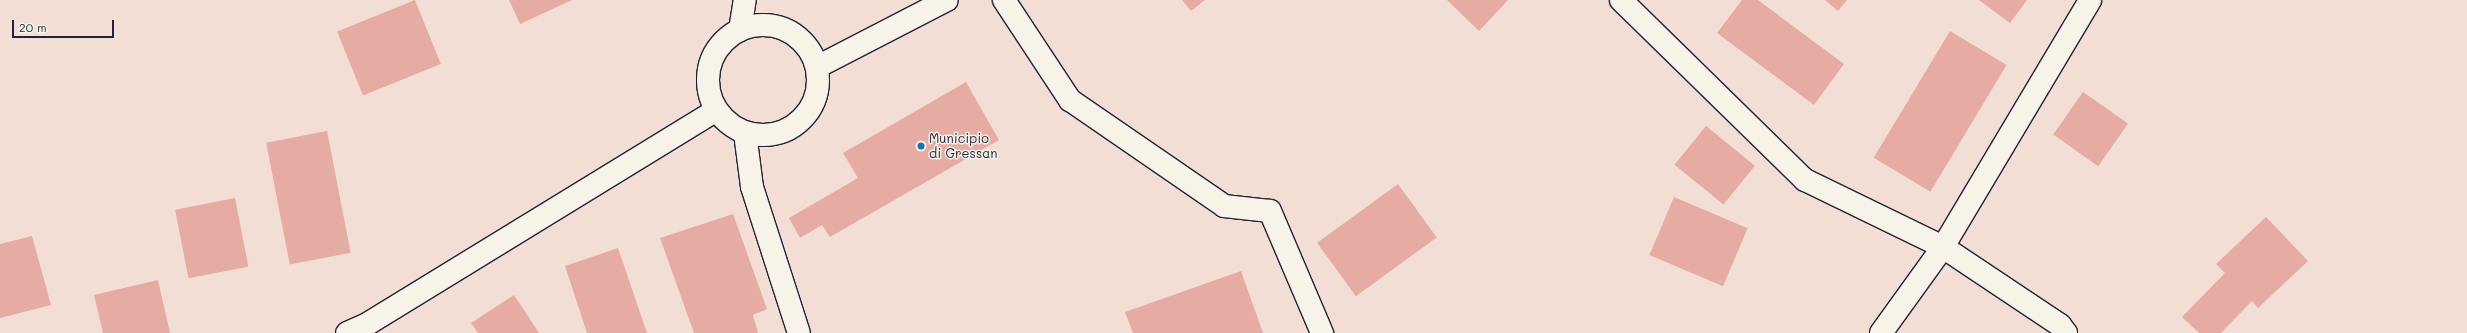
<!DOCTYPE html>
<style>
body{margin:0}
#map{position:relative;width:2467px;height:333px;overflow:hidden;background:#f2ded4;font-family:Mali,sans-serif}
div>[style]{position:absolute}
.building>*{inset:0;background:#e6aca4;transform-origin:0 0}
.roads{filter:drop-shadow(1px 0 #22223b) drop-shadow(-1px 0 #22223b) drop-shadow(0 1px #22223b) drop-shadow(0 -1px #22223b)}
.minor>*{height:22px;margin:-11px;padding:0 11px;transform-origin:11px;border-radius:11px;background:#f7f3e8}
.tertiary>*{height:22px;margin:-11px;padding:0 11px;transform-origin:11px;border-radius:11px;background:#f7f3e8}
.secondary>*{height:22px;margin:-11px;padding:0 11px;transform-origin:11px;border-radius:11px;background:#f7f3e8}
.secondary>.ring{margin:-11px;padding:0;box-sizing:content-box;background:none;border:22px solid #f7f3e8;border-radius:50%}
.dots>*{width:11px;height:11px;translate:-50% -50%;box-sizing:border-box;border:2px solid #f7f3e8;border-radius:50%}
span{translate:-50% -50%;white-space:nowrap;text-align:center;line-height:1.15;-webkit-text-stroke:3px #f7f3e8;paint-order:stroke}
.poi-label{font-size:13px;color:#22223b}
.left{translate:0 -50%;text-align:left}
.scale{position:absolute;left:12px;top:20px;width:102px;height:18px;box-sizing:border-box;border:2px solid #22223b;border-top:0;padding-left:5px;font-size:12px;line-height:14px;white-space:nowrap;color:#22223b;-webkit-text-stroke:3px #f7f3e8;paint-order:stroke}
</style>
<div id="map">
<div class="building">
<div style="left:415px;top:0;width:69px;height:84px;rotate:68deg"></div>
<div style="clip-path:polygon(509px 0,572px 0,520px 24px)"></div>
<div style="clip-path:polygon(1182px 0,1205px 0,1191px 11px)"></div>
<div style="clip-path:polygon(1447px 0,1508px 0,1479px 31px)"></div>
<div style="clip-path:polygon(1742px 0,1758px 0,1844px 64px,1814px 105px,1717px 33px)"></div>
<div style="clip-path:polygon(1825px 0,1847px 0,1838px 11px)"></div>
<div style="clip-path:polygon(1979px 0,2027px 0,2010px 23px)"></div>
<div style="left:1950px;top:31px;width:66px;height:148px;rotate:31deg"></div>
<div style="clip-path:polygon(966px 82px,999px 140px,830px 237px,822px 225px,800px 238px,789px 218px,858px 178px,843px 153px)"></div>
<div style="left:2083px;top:92px;width:55px;height:52px;rotate:35deg"></div>
<div style="left:1706px;top:126px;width:63px;height:50px;rotate:39deg"></div>
<div style="left:327px;top:131px;width:124px;height:62px;rotate:79deg"></div>
<div style="left:1398px;top:184px;width:66px;height:100px;rotate:54deg"></div>
<div style="left:1674px;top:197px;width:80px;height:63px;rotate:23deg"></div>
<div style="left:235px;top:198px;width:70px;height:61px;rotate:79deg"></div>
<div style="clip-path:polygon(733px 214px,767px 309px,753px 315px,758px 333px,694px 333px,660px 238px)"></div>
<div style="clip-path:polygon(2266px 217px,2308px 261px,2258px 308px,2252px 301px,2221px 333px,2199px 333px,2182px 317px,2225px 273px,2216px 264px)"></div>
<div style="clip-path:polygon(32px 236px,51px 305px,0 318px,0 244px)"></div>
<div style="clip-path:polygon(618px 248px,647px 333px,587px 333px,565px 266px)"></div>
<div style="clip-path:polygon(1241px 271px,1263px 333px,1133px 333px,1125px 312px)"></div>
<div style="clip-path:polygon(158px 280px,170px 333px,103px 333px,94px 295px)"></div>
<div style="clip-path:polygon(514px 295px,539px 333px,478px 333px,471px 323px)"></div>
</div>
<div class="roads">
<div class="minor">
<div style="left:1004px;top:0;width:120px;rotate:56.6deg"></div>
<div style="left:1070px;top:100px;width:187px;rotate:34.5deg"></div>
<div style="left:1224px;top:206px;width:46px;rotate:6.2deg"></div>
<div style="left:1270px;top:211px;width:133px;rotate:66.9deg"></div>
<div style="left:1621px;top:0;width:257px;rotate:44.4deg"></div>
<div style="left:1805px;top:180px;width:153px;rotate:25.9deg"></div>
<div style="left:1943px;top:247px;width:141px;rotate:33.7deg"></div>
<div style="left:2060px;top:325px;width:10px;rotate:53deg"></div>
<div style="left:745px;top:133px;width:54px;rotate:82.6deg"></div>
<div style="left:752px;top:187px;width:153px;rotate:72.2deg"></div>
<div style="left:1881px;top:333px;width:106px;rotate:-54.2deg"></div>
<div style="left:1943px;top:247px;width:287px;rotate:-59.2deg"></div>
</div>
<div class="tertiary">
<div style="left:740px;top:30px;width:30px;rotate:-81deg"></div>
</div>
<div class="secondary">
<div class="ring" style="left:708px;top:25px;width:88px;height:88px"></div>
<div style="left:817px;top:67px;width:146px;rotate:-27.3deg"></div>
<div style="left:347px;top:333px;width:24px;rotate:-24deg"></div>
<div style="left:369px;top:323px;width:407px;rotate:-31.5deg"></div>
</div>
</div>
<div class="dots">
<div style="left:921px;top:146px;background:#1f6fb2"></div>
</div>
<div class="poi-label">
<span class="left" style="left:929px;top:146px">Municipio<br>di Gressan</span>
</div>
<div class="scale">20 m</div>
</div>
